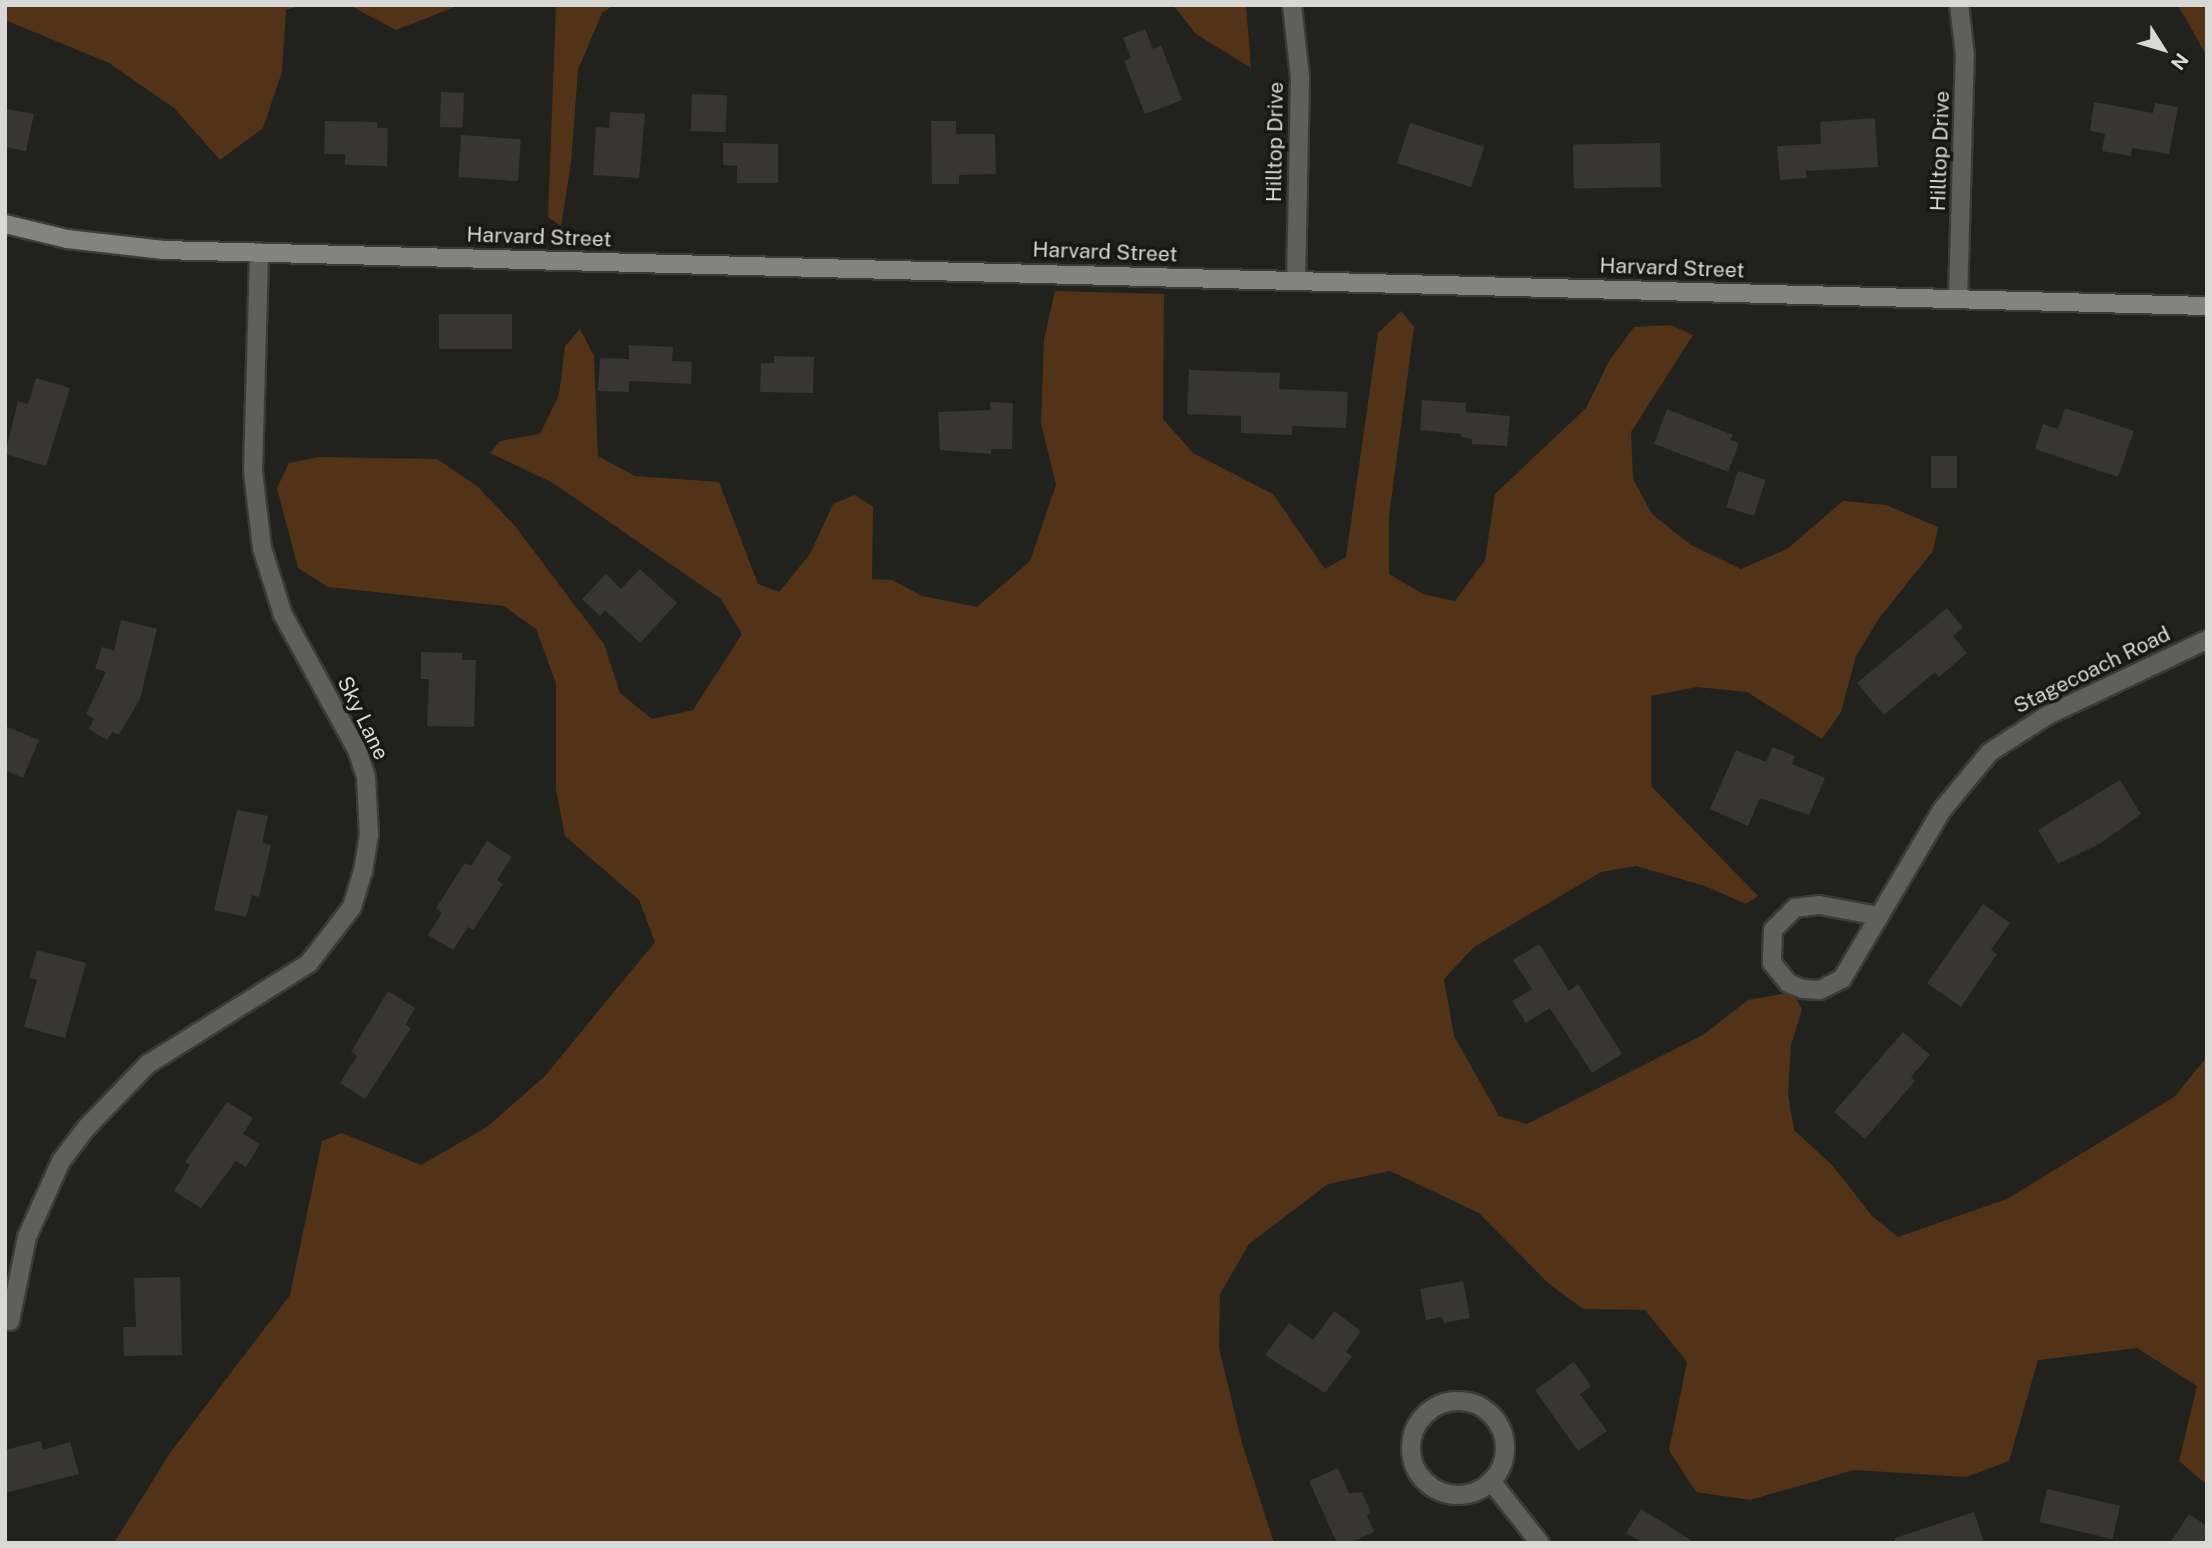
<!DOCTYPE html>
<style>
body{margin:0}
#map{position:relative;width:2212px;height:1548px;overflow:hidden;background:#21211e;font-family:"Public Sans",sans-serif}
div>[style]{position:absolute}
.green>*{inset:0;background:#523317}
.building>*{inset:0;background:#383634;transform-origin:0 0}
.roads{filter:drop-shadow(2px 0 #3b3b38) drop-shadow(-2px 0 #3b3b38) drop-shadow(0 2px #3b3b38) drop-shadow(0 -2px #3b3b38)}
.minor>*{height:18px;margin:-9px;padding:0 9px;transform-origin:9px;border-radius:9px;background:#5f605e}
.minor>.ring{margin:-9px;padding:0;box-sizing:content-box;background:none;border:18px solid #5f605e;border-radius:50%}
.secondary>*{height:18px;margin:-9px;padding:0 9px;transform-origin:9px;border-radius:9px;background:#838381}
span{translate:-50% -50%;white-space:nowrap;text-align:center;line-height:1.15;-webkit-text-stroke:7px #181715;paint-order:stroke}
.street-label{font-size:21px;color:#d8d8d6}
.frame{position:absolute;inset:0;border:7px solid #d8d8d6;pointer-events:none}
.north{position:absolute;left:2128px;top:14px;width:70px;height:70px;-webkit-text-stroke:5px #181715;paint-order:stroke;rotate:127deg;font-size:19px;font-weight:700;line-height:28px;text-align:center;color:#d8d8d6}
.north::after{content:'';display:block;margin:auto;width:24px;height:32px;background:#d8d8d6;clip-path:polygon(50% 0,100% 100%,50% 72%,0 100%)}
</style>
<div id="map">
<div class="green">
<div style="clip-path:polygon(5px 5px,303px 5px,286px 10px,282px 72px,263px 128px,220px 160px,174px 108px,109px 63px,5px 20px)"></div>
<div style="clip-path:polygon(349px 5px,460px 5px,396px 30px)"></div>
<div style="clip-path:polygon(556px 5px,614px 5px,602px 13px,578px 70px,571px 163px,561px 226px,548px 217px)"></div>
<div style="clip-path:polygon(1173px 5px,1246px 5px,1251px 68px,1196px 34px)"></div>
<div style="clip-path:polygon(2177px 5px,2207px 5px,2207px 57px,2185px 17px)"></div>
<div style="clip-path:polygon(1055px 291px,1164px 294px,1163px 419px,1193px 453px,1273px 494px,1325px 569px,1346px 557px,1378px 333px,1401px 311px,1414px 327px,1389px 517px,1389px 574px,1423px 594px,1455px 601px,1485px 560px,1495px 494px,1586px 408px,1609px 361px,1634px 327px,1671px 325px,1693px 335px,1631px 432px,1633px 479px,1652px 514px,1691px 545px,1741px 569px,1787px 549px,1843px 501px,1886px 505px,1938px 527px,1933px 551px,1880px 617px,1856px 656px,1841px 712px,1822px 739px,1747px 692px,1697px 687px,1651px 696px,1651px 786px,1758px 896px,1746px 904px,1705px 886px,1636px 866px,1601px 872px,1474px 947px,1444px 979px,1454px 1036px,1499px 1116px,1527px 1124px,1703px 1035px,1748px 1000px,1792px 992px,1802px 1009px,1791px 1045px,1788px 1094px,1794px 1130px,1833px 1166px,1872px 1216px,1898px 1237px,2007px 1199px,2174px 1097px,2207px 1057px,2207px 1485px,2179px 1461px,2197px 1386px,2137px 1348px,2038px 1360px,2009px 1461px,1966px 1477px,1854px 1470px,1750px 1500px,1696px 1492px,1669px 1450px,1687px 1362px,1645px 1310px,1583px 1309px,1548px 1283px,1479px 1213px,1390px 1171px,1328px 1184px,1249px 1244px,1220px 1294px,1219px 1348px,1242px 1443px,1274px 1543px,114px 1543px,170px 1453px,290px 1295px,322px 1141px,342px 1133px,421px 1165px,487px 1127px,545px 1076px,655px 942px,639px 900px,565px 836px,556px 790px,556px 683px,536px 629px,504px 606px,328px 587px,298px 568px,277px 488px,289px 463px,319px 457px,437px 459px,477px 486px,515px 526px,604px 644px,620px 693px,652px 719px,693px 710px,742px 634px,721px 599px,553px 483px,490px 453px,500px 441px,540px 434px,559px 395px,565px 346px,580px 329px,594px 356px,598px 456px,635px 476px,719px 482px,758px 584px,779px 592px,810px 554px,833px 504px,855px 495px,873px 507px,872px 579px,892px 580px,922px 596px,977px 607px,1030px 561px,1056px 485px,1041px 423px,1044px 339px)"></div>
</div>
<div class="building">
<div style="clip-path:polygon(1145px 29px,1153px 49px,1161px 45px,1182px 100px,1145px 114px,1124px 61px,1131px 58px,1123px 38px)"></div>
<div style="left:441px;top:92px;width:23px;height:35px;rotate:2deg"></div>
<div style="left:692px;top:94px;width:35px;height:37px;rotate:2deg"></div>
<div style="clip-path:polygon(2094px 102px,2153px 113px,2155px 103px,2178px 107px,2169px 154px,2132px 148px,2131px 156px,2102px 151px,2105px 134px,2090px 131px)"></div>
<div style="clip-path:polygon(5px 109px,34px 114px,26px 151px,5px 147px)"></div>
<div style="clip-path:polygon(610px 112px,645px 114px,639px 178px,593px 175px,596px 127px,609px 128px)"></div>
<div style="clip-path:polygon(1875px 118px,1878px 167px,1806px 171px,1806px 178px,1780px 180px,1777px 146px,1821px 144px,1820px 122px)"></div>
<div style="clip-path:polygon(325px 121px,377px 122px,377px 128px,388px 128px,387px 166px,345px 165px,345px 154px,324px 154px)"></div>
<div style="clip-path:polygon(931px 121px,956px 121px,956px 134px,995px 134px,996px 174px,959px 175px,959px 184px,932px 184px)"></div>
<div style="left:1410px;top:123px;width:78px;height:42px;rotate:18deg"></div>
<div style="left:461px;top:135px;width:60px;height:42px;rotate:4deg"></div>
<div style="clip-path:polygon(723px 143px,778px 144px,778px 183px,737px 183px,737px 166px,723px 165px)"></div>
<div style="left:1660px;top:143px;width:44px;height:87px;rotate:89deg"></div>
<div style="left:439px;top:314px;width:73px;height:35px"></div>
<div style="clip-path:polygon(629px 345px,673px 347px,672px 361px,692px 362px,691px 384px,629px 381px,629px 392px,598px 391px,600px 358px,629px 359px)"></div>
<div style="clip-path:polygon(774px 356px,814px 357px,813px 393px,760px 392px,761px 363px,774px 363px)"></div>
<div style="clip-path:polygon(1189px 370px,1280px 373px,1279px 389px,1348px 392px,1346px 428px,1292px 426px,1292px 435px,1241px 433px,1241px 416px,1187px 414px)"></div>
<div style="clip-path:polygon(36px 378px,70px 388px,46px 466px,5px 454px,18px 401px,28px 404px)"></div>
<div style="clip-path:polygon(1422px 400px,1466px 403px,1466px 412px,1510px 416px,1507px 446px,1472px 444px,1472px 439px,1461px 437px,1461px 434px,1420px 430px)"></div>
<div style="clip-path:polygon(990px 402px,1013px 403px,1012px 449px,991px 449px,991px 454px,940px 450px,938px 412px,990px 410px)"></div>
<div style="clip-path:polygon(2065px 408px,2134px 431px,2118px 477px,2035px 449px,2043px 424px,2058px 429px)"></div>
<div style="clip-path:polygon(1667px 409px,1733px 435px,1730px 440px,1739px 443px,1728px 472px,1654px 444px)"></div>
<div style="left:1957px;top:456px;width:32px;height:26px;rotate:90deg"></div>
<div style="left:1738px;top:471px;width:29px;height:38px;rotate:18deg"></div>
<div style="clip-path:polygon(640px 569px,677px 603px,640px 643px,605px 610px,600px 616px,582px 599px,606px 574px,621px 589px)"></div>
<div style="clip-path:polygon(1947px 608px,1963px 628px,1953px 636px,1967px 653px,1939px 677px,1935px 672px,1884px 715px,1857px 683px)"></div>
<div style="clip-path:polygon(121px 620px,157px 629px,140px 699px,119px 735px,112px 732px,107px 740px,89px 729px,94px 719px,86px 714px,106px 672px,95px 668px,102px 647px,114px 651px)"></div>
<div style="clip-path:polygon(421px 652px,462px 653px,462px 660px,476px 660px,474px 727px,427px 726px,429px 679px,421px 679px)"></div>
<div style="clip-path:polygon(5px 726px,39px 740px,23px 778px,5px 770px)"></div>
<div style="clip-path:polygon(1773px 747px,1795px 756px,1792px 764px,1825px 778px,1809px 815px,1760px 798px,1748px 826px,1710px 809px,1736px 750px,1766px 762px)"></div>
<div style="clip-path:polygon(2120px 780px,2141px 814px,2101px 843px,2058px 864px,2038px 830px)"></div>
<div style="clip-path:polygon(237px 810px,268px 816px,262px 843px,271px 845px,259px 897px,252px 895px,246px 917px,214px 910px)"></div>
<div style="clip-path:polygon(487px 841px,512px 857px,497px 880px,503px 884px,473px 930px,468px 927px,453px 950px,428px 935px,442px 913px,436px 908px,465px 863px,471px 866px)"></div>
<div style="clip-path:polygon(1983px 904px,2010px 923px,1991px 950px,1997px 954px,1961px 1007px,1927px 983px)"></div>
<div style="clip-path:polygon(1539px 944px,1569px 991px,1578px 984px,1622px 1054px,1592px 1073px,1550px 1008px,1526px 1023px,1512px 1001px,1532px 989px,1513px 960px)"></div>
<div style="clip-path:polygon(37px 950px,86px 963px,65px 1038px,24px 1027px,37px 980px,29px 978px)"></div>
<div style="clip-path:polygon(388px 991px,415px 1008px,405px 1025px,411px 1028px,365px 1099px,340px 1083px,357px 1056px,351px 1052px)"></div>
<div style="clip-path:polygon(1903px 1032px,1930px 1055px,1911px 1077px,1915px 1081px,1865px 1139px,1834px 1112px)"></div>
<div style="clip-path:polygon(227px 1102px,253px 1118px,243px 1134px,260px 1144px,246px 1167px,236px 1161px,201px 1208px,174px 1191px,190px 1165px,185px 1162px)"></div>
<div style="clip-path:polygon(180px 1277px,182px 1355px,124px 1356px,123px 1327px,136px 1327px,134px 1278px)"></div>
<div style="clip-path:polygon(1463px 1281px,1470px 1318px,1444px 1323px,1442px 1317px,1426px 1320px,1420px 1289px)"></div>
<div style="clip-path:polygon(1334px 1311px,1361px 1331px,1346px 1352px,1352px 1356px,1325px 1393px,1265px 1355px,1289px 1323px,1313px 1340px)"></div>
<div style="clip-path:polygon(1574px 1362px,1591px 1386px,1580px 1394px,1607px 1431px,1578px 1451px,1535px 1390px)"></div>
<div style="clip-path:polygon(41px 1441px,43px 1450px,70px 1442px,79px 1474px,5px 1493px,5px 1450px)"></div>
<div style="clip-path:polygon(1338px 1468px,1349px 1493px,1362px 1492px,1371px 1513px,1367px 1515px,1374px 1532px,1350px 1543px,1337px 1543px,1309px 1481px)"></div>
<div style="left:2047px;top:1489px;width:75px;height:34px;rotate:13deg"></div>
<div style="clip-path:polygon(1641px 1509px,1696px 1543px,1643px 1543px,1626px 1533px)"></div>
<div style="clip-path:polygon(1974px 1512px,1984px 1543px,1895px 1543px,1895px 1538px)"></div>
<div style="clip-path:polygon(2189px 1514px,2207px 1526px,2207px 1543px,2170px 1543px)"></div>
</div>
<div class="roads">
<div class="minor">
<div style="left:1292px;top:5px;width:72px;rotate:83.7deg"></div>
<div style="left:1300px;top:77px;width:203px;rotate:91.1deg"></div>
<div style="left:1958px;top:299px;width:244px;rotate:-88.4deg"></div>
<div style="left:1965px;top:55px;width:50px;rotate:-96.8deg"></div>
<div style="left:1879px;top:916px;width:61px;rotate:-169.6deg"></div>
<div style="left:1819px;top:905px;width:24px;rotate:173deg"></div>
<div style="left:1795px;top:908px;width:31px;rotate:135deg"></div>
<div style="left:1773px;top:930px;width:33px;rotate:92deg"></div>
<div style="left:1772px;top:963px;width:26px;rotate:51deg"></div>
<div style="left:1788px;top:983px;width:16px;rotate:22deg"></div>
<div style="left:1803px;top:989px;width:17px;rotate:3deg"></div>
<div style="left:1820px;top:990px;width:25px;rotate:-27deg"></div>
<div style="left:1842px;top:979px;width:196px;rotate:-59.4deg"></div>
<div style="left:1942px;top:810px;width:75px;rotate:-50.4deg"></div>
<div style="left:1990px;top:752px;width:69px;rotate:-32.5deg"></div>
<div style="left:2048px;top:715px;width:176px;rotate:-25.3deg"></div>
<div style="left:10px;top:1321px;width:86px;rotate:-78.6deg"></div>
<div style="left:27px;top:1237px;width:83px;rotate:-65.9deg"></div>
<div style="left:61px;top:1161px;width:43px;rotate:-52.6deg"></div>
<div style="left:87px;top:1127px;width:88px;rotate:-45.9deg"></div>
<div style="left:148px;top:1064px;width:190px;rotate:-32.1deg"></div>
<div style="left:309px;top:963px;width:71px;rotate:-52.5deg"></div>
<div style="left:352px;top:907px;width:37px;rotate:-73deg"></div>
<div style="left:363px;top:872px;width:37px;rotate:-81deg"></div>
<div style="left:369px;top:835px;width:58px;rotate:-93deg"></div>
<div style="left:366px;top:777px;width:28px;rotate:-108deg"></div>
<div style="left:357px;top:750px;width:154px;rotate:-118.7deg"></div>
<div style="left:283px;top:615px;width:70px;rotate:-107.4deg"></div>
<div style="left:262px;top:548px;width:78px;rotate:-96.7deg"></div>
<div style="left:253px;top:471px;width:219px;rotate:-88.4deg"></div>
<div class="ring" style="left:1411px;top:1401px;width:76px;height:76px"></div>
<div style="left:1491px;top:1481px;width:79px;rotate:51.7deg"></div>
</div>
<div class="secondary">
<div style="left:5px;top:224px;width:64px;rotate:13.6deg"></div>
<div style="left:67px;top:239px;width:97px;rotate:6.5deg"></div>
<div style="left:163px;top:250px;width:2045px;rotate:1.57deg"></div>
</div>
</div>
<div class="street-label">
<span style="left:1275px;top:142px;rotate:-89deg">Hilltop Drive</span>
<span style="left:1940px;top:151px;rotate:-88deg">Hilltop Drive</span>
<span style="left:539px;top:237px;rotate:2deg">Harvard Street</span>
<span style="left:1105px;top:252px;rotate:2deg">Harvard Street</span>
<span style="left:1672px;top:268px;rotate:2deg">Harvard Street</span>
<span style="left:2092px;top:670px;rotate:-26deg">Stagecoach Road</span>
<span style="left:363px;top:718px;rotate:64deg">Sky Lane</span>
</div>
<div class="frame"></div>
<div class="north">N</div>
</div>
